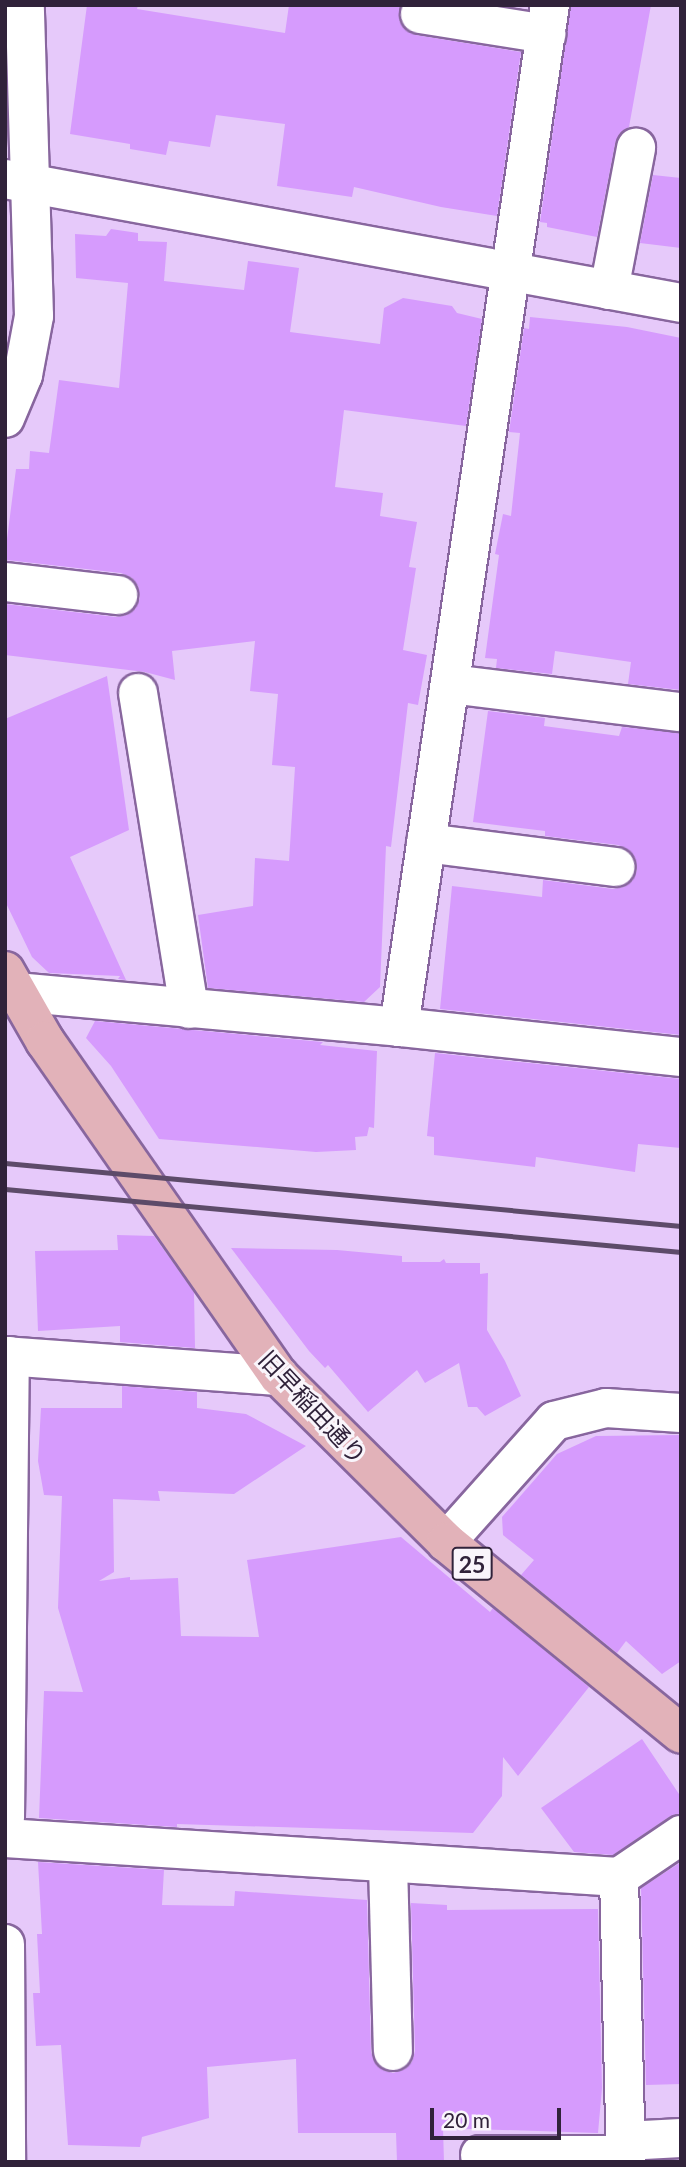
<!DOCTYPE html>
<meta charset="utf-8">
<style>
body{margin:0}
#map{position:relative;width:686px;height:2167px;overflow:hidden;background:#e6c9fa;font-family:Lato,"Noto Sans JP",sans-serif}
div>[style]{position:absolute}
.building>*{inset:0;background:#d69bfd}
.roads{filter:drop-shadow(2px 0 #88669e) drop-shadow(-2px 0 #88669e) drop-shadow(0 2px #88669e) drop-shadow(0 -2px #88669e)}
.minor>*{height:38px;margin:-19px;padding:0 19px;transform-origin:19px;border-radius:19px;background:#fff}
.major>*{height:38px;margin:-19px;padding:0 19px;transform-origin:19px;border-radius:19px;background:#e2b2b9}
.rail>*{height:5px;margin:-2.5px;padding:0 2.5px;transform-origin:2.5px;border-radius:2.5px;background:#5d4b69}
span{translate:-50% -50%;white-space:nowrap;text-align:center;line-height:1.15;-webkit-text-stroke:6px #f9f5fb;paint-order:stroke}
.shield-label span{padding:2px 5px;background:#f9f5fb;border:2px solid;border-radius:5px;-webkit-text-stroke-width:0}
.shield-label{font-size:23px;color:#30223a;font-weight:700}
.street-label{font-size:24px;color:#30223a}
.frame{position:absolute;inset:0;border:7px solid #30223a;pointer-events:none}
.scale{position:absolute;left:430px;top:2108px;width:131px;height:32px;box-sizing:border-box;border:4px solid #30223a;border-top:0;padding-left:9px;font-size:21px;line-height:24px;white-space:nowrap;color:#30223a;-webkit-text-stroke:5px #f9f5fb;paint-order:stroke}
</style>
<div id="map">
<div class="building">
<div style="clip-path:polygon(87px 5px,138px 5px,137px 9px,285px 33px,289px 5px,401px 5px,400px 22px,407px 31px,416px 35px,521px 52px,497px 216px,441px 207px,354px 187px,352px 197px,277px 186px,285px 124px,216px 115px,210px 147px,169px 141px,166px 155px,130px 149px,130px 144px,70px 134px)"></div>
<div style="clip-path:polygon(571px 5px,651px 5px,629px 127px,620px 133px,615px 144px,597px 237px,547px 227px,547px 223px,540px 222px)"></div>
<div style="clip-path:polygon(653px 175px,681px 178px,681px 248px,640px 243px)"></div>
<div style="clip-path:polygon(111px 229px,138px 233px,138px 241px,167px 242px,164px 281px,244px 290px,248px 261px,299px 268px,290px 332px,380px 344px,384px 308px,403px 298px,452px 306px,457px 313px,482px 319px,466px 426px,344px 410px,335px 487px,383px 493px,380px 516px,417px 522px,409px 567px,416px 568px,403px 650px,427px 655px,418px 705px,408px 703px,391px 847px,386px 846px,380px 987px,364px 1002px,208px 988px,198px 915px,253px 906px,255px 858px,289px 861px,295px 767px,272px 765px,278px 694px,250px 691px,255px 641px,172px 651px,175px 680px,145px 672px,5px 655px,5px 604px,116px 617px,127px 615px,135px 609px,140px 598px,138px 586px,132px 578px,121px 573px,7px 560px,5px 555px,16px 469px,29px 469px,30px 451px,49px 453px,59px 380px,119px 388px,128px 283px,76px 278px,75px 234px,106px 236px)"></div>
<div style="clip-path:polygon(530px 317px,627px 327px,681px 338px,681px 690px,628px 684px,631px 662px,555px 651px,552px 674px,496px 668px,497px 659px,485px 658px,499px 555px,495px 554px,503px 514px,511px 516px,520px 433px,509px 432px,524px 328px,529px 329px)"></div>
<div style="clip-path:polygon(107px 676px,129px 830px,70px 857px,126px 980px,118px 979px,120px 976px,49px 973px,32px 957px,5px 901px,5px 719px)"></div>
<div style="clip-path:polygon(488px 711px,545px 718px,544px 726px,619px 736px,622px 727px,681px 733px,681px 1035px,440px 1009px,452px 886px,542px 897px,543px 880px,613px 889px,624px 887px,632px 881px,637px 870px,635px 858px,629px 850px,618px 845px,545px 836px,545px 831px,473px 822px)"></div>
<div style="clip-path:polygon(95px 1021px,323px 1042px,320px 1045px,377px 1051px,374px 1128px,369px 1127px,367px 1136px,355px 1137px,356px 1150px,316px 1152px,159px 1139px,111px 1066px,86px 1038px)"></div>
<div style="clip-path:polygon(435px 1053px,681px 1079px,681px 1148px,638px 1144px,635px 1172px,536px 1157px,535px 1167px,434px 1155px,434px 1137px,427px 1136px)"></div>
<div style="clip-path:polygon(117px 1235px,154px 1236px,194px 1292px,195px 1348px,120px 1342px,120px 1326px,38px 1331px,35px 1251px,118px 1250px)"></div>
<div style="clip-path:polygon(231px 1248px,337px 1250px,402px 1256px,402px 1262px,440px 1262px,444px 1259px,446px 1263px,480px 1263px,480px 1274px,488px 1273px,487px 1330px,505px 1361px,521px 1396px,485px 1416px,477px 1407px,468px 1407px,459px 1363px,425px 1383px,417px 1370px,368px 1412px,328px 1365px,325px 1368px,309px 1351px)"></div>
<div style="clip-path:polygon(122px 1386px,197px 1392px,197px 1408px,246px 1414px,306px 1446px,234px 1494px,158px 1491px,160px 1501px,113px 1499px,114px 1572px,99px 1581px,130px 1577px,130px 1580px,178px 1578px,181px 1636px,259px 1637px,247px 1560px,401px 1537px,490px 1612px,493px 1608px,589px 1687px,518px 1776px,503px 1757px,502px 1796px,473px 1833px,177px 1824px,177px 1827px,39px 1818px,44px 1691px,83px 1692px,58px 1608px,62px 1496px,44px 1495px,38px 1461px,41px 1408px,122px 1408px)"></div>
<div style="clip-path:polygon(681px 1435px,681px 1661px,662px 1674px,626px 1641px,617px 1653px,521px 1575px,534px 1560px,503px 1535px,502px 1517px,557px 1454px,596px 1436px)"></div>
<div style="clip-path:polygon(642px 1739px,681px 1797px,681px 1813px,669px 1817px,613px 1855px,574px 1852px,541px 1808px)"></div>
<div style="clip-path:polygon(38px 1862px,164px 1870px,162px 1905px,234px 1906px,235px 1891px,367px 1900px,371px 2052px,375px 2063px,383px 2070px,393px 2073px,405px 2069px,412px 2062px,415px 2051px,411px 1903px,447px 1905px,447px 1910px,598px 1909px,602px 2088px,598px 2133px,443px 2128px,444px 2162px,397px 2162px,396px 2133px,298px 2133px,296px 2059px,207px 2067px,209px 2118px,142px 2137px,140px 2147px,68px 2145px,61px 2045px,36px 2046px,33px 1993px,40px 1993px,37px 1934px,42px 1934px)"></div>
<div style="clip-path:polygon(681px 1862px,681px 2084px,646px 2085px,641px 1888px)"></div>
</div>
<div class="roads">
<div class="minor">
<div style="left:420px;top:14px;width:128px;rotate:9deg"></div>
<div style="left:5px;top:179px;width:687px;rotate:10.39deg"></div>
<div style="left:609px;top:290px;width:145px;rotate:-79.2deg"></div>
<div style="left:5px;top:418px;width:47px;rotate:-67.3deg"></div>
<div style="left:23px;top:375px;width:60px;rotate:-79.4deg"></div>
<div style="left:34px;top:316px;width:311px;rotate:-91.7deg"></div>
<div style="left:5px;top:582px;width:114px;rotate:6.6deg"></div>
<div style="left:450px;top:684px;width:231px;rotate:7deg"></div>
<div style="left:138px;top:693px;width:320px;rotate:80.8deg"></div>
<div style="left:426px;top:843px;width:191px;rotate:7.2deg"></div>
<div style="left:5px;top:991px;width:396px;rotate:5.2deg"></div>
<div style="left:399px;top:1027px;width:284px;rotate:6.1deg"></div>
<div style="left:399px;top:1027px;width:1033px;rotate:-81.6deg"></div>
<div style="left:5px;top:1356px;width:275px;rotate:4.2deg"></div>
<div style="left:446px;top:1542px;width:162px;rotate:-48.2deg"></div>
<div style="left:554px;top:1421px;width:54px;rotate:-14deg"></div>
<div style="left:606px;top:1408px;width:75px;rotate:3.8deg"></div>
<div style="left:5px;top:1818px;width:462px;rotate:-89.4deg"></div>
<div style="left:5px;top:1838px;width:615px;rotate:3.63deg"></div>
<div style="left:619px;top:1877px;width:75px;rotate:-34.1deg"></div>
<div style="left:388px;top:1864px;width:187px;rotate:88.5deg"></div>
<div style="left:619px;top:1877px;width:285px;rotate:88.6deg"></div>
<div style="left:5px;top:1944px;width:218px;rotate:89.7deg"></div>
<div style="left:625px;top:2141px;width:56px;rotate:-3.1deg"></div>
<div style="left:480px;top:2155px;width:145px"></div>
</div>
<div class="major">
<div style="left:5px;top:971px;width:81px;rotate:60.3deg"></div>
<div style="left:45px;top:1041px;width:409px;rotate:55.1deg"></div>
<div style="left:279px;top:1376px;width:235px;rotate:44.8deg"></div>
<div style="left:446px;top:1542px;width:303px;rotate:39.2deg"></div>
</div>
</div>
<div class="rail">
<div style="left:5px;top:1163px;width:679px;rotate:5.32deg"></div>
<div style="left:5px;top:1189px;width:679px;rotate:5.32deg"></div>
</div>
<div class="shield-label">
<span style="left:472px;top:1564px">25</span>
</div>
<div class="street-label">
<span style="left:313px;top:1407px;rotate:47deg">旧早稲田通り</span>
</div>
<div class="frame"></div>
<div class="scale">20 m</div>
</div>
